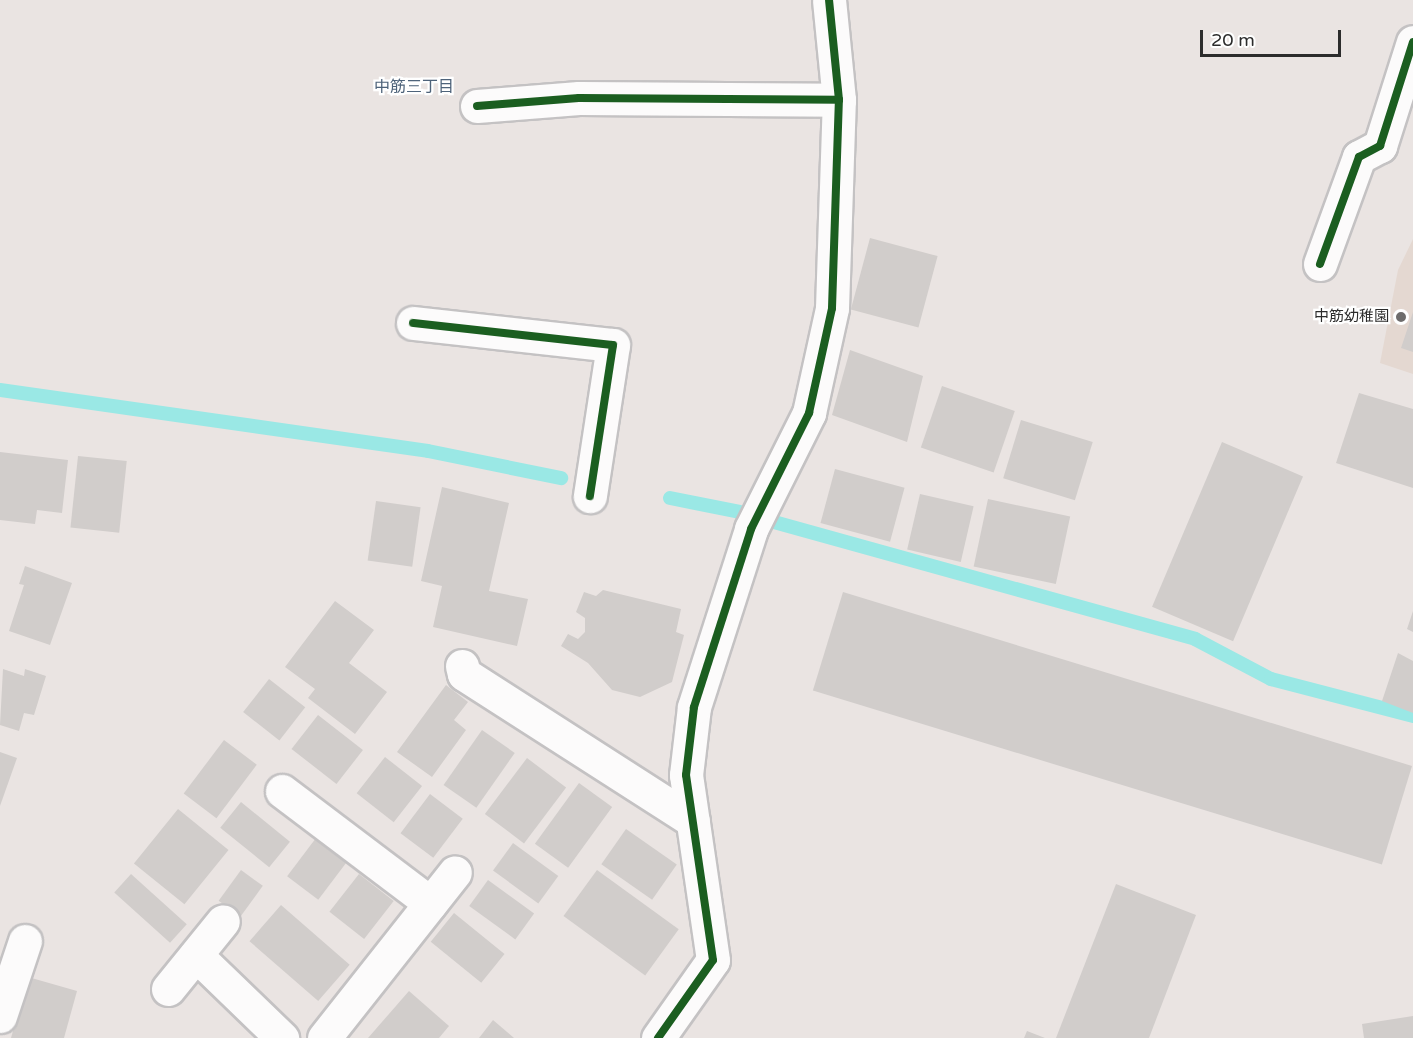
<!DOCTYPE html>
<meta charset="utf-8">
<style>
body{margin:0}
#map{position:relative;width:1413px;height:1038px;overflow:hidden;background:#eae4e2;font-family:"Varela Round","Noto Sans JP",sans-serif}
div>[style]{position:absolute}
.education>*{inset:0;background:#e4d8d1}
.stream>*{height:14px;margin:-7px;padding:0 7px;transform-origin:7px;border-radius:7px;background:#9ae8e5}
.building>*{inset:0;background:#d1cdcb;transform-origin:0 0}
.roads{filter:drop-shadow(2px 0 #c4c2c3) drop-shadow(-2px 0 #c4c2c3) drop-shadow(0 2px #c4c2c3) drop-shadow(0 -2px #c4c2c3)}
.minor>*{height:33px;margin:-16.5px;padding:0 16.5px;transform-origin:16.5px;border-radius:16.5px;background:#fcfbfb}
.cycleway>*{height:8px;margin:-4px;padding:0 4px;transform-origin:4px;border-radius:4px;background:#1b5e20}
.dots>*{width:16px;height:16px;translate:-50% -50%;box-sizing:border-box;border:3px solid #fff;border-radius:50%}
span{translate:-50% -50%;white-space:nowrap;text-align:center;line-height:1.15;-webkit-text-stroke:4.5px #fff;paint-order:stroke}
.poi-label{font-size:15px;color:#2c2c2c}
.right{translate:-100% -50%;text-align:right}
.neighbourhood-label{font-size:16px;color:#4e637a}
.scale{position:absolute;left:1200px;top:30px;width:141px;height:27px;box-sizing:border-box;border:3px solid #2c2c2c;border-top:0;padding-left:8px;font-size:18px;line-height:21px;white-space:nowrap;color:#2c2c2c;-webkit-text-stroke:4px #fff;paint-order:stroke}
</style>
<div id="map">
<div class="education">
<div style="clip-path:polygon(1413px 239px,1413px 374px,1380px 363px,1398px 270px)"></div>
</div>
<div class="stream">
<div style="left:0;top:390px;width:432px;rotate:8.1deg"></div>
<div style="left:428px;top:451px;width:136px;rotate:11.5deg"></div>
<div style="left:670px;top:498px;width:71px;rotate:11.3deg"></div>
<div style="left:774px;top:522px;width:437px;rotate:15.5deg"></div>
<div style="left:1195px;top:639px;width:86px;rotate:27.8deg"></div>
<div style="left:1271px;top:679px;width:147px;rotate:14.6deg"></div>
</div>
<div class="building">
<div style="left:870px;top:238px;width:70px;height:74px;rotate:15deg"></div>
<div style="clip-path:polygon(1413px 312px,1413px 352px,1401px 348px)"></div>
<div style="clip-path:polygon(850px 350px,923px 376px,907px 442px,832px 415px)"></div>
<div style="left:942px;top:386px;width:77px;height:65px;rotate:19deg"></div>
<div style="clip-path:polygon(1359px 393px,1413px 409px,1413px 488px,1336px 463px)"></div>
<div style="left:1021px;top:420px;width:75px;height:61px;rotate:17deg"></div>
<div style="left:1222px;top:442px;width:88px;height:179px;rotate:23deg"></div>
<div style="clip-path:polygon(0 452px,68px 460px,62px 513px,37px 510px,35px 524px,0 520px)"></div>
<div style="left:78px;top:456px;width:49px;height:72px;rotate:6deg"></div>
<div style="left:835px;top:469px;width:72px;height:56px;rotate:15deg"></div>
<div style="clip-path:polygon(442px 487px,509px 503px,489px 591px,528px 599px,517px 646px,433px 627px,442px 586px,421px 581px)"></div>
<div style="left:920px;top:494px;width:55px;height:57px;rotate:13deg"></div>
<div style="left:988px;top:499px;width:84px;height:69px;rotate:12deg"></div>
<div style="left:376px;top:501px;width:45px;height:60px;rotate:8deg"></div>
<div style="clip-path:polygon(25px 566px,72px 583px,50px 645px,9px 631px,24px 585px,19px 584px)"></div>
<div style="clip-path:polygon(603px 590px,681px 609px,676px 632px,684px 635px,672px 682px,640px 697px,612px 690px,588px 663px,561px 646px,568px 634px,578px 639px,585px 632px,585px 618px,576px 612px,584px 592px,596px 596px)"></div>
<div style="left:843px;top:592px;width:595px;height:103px;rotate:17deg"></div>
<div style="clip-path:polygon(335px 601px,374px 630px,349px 663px,387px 692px,355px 734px,308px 698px,315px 689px,285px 667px)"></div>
<div style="clip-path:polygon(1413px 611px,1413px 632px,1407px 629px)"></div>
<div style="clip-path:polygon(1398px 653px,1413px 661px,1413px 713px,1382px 701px)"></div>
<div style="clip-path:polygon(3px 669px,24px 676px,25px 669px,46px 676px,34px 715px,24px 713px,19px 731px,0 725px)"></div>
<div style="left:269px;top:679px;width:46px;height:42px;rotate:38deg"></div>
<div style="clip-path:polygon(446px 685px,468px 702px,454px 720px,466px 730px,432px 777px,397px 752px)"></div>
<div style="left:318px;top:715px;width:57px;height:43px;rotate:38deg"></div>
<div style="left:482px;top:730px;width:40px;height:67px;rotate:35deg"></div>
<div style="left:224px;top:740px;width:41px;height:67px;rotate:37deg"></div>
<div style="clip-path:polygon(0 752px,17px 758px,0 806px)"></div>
<div style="left:385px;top:757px;width:47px;height:46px;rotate:38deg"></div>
<div style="left:527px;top:758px;width:49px;height:70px;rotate:37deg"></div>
<div style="left:579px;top:783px;width:41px;height:75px;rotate:36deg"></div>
<div style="left:430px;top:794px;width:41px;height:49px;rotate:37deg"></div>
<div style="left:241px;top:802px;width:63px;height:33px;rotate:39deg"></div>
<div style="left:178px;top:809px;width:65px;height:70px;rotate:39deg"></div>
<div style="left:626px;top:829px;width:62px;height:43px;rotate:35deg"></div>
<div style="left:316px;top:838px;width:39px;height:48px;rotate:37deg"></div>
<div style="left:513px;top:843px;width:56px;height:34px;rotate:36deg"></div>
<div style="left:241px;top:870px;width:27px;height:38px;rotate:36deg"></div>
<div style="left:597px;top:870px;width:101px;height:57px;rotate:36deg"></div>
<div style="left:131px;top:874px;width:75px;height:25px;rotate:42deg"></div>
<div style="left:359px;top:874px;width:44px;height:48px;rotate:38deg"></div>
<div style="left:488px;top:880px;width:57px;height:32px;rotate:36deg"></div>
<div style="clip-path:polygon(1116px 884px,1196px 915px,1149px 1038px,1056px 1038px)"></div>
<div style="left:281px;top:905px;width:91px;height:48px;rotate:41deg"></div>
<div style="left:454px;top:913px;width:65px;height:37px;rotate:39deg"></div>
<div style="clip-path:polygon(28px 977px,77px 991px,64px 1038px,11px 1038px)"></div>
<div style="clip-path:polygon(409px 991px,449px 1026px,439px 1038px,368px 1038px)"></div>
<div style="clip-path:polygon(1413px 1016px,1413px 1038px,1364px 1038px,1362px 1024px)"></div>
<div style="clip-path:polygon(493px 1020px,514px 1038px,479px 1038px)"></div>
<div style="clip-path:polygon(1027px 1031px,1045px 1038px,1024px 1038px)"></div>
</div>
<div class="roads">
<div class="minor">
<div style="left:477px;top:106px;width:102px;rotate:-4.5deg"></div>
<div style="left:579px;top:98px;width:260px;rotate:0.4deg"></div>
<div style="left:1320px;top:264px;width:114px;rotate:-70deg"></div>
<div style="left:1359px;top:157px;width:24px;rotate:-28deg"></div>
<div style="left:1380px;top:146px;width:109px;rotate:-72.4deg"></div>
<div style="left:413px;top:323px;width:201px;rotate:6.3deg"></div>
<div style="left:613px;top:345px;width:153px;rotate:98.7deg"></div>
<div style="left:462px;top:666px;width:8px;rotate:76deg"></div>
<div style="left:464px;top:674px;width:272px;rotate:32.7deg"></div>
<div style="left:282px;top:791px;width:186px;rotate:37.1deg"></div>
<div style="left:196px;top:955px;width:120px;rotate:44deg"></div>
<div style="left:168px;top:989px;width:87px;rotate:-51deg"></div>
<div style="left:0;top:1016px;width:79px;rotate:-71.6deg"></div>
<div style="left:324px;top:1038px;width:211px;rotate:-51.7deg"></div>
<div style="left:658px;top:1038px;width:95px;rotate:-54.8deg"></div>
<div style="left:713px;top:960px;width:187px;rotate:-98.3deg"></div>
<div style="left:686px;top:775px;width:68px;rotate:-83.3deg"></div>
<div style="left:694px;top:707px;width:187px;rotate:-72.2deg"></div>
<div style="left:751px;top:529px;width:130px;rotate:-63.4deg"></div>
<div style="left:809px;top:413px;width:107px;rotate:-77.6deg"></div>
<div style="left:832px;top:308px;width:208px;rotate:-88.1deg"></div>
<div style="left:839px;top:100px;width:100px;rotate:-95.7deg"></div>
</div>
</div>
<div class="cycleway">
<div style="left:477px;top:106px;width:102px;rotate:-4.5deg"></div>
<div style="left:579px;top:98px;width:260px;rotate:0.4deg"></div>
<div style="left:1320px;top:264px;width:114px;rotate:-70deg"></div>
<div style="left:1359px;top:157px;width:24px;rotate:-28deg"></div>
<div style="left:1380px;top:146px;width:109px;rotate:-72.4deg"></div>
<div style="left:413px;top:323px;width:201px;rotate:6.3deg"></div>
<div style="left:613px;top:345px;width:153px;rotate:98.7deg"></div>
<div style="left:658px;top:1038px;width:95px;rotate:-54.8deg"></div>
<div style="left:713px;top:960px;width:187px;rotate:-98.3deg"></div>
<div style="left:686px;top:775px;width:68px;rotate:-83.3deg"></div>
<div style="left:694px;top:707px;width:187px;rotate:-72.2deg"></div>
<div style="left:751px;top:529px;width:130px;rotate:-63.4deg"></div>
<div style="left:809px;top:413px;width:107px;rotate:-77.6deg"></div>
<div style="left:832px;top:308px;width:208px;rotate:-88.1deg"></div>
<div style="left:839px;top:100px;width:100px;rotate:-95.7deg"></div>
</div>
<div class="dots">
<div style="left:1401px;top:317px;background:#6e6c6c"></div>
</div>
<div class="poi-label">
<span class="right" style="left:1389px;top:317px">中筋幼稚園</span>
</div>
<div class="neighbourhood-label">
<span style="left:414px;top:87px">中筋三丁目</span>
</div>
<div class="scale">20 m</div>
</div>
